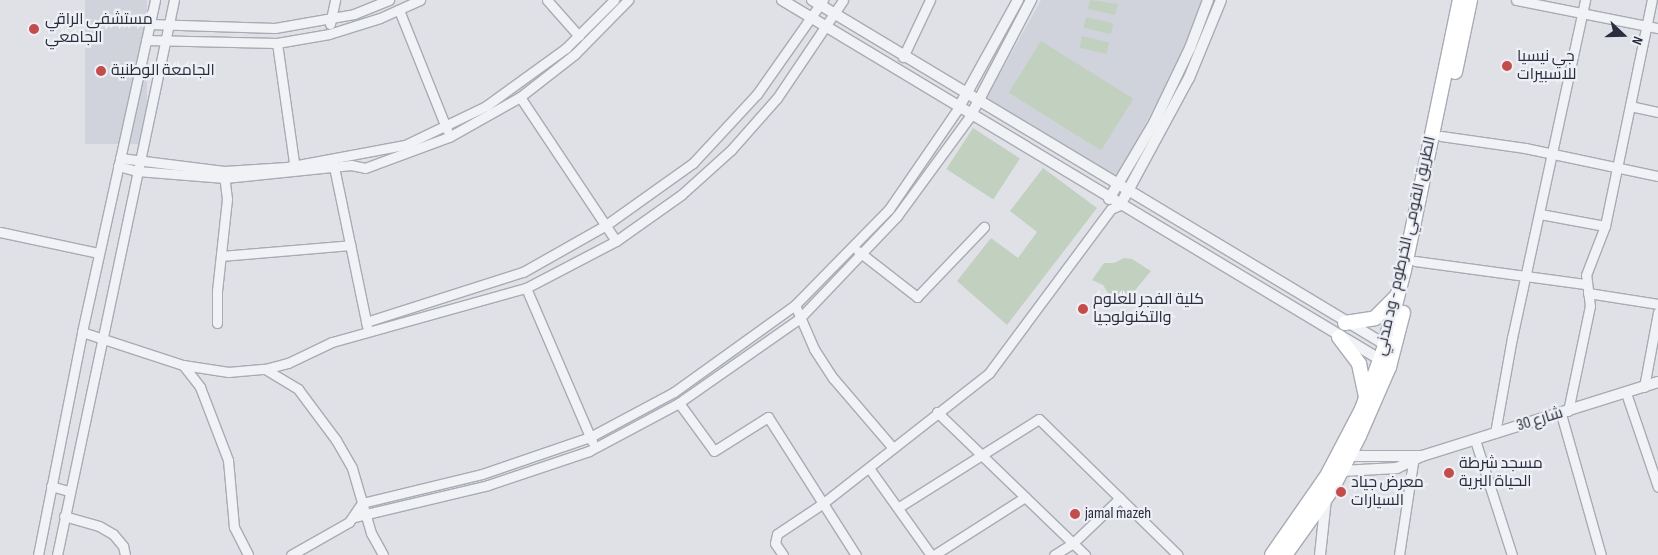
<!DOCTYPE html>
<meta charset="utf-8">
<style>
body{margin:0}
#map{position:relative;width:1658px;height:555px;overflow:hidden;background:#dfe1e7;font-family:"Sofia Sans Condensed",Cairo,sans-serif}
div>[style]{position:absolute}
.built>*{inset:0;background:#d1d3dc;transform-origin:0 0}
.green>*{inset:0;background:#c2d0c0;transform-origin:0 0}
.roads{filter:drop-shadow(1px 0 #a8abb4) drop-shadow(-1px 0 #a8abb4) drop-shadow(0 1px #a8abb4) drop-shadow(0 -1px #a8abb4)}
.minor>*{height:9px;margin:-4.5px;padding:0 4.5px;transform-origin:4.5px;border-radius:4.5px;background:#f1f2f6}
.tertiary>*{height:10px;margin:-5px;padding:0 5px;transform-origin:5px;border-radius:5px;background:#f1f2f6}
.trunk>*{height:14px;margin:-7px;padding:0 7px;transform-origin:7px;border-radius:7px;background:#fff}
.dots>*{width:14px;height:14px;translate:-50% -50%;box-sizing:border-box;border:2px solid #eef0f5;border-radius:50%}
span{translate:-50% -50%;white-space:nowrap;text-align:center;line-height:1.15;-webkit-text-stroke:4.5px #eef0f5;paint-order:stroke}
.poi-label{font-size:16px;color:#292d3d}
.left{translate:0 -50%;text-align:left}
.street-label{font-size:16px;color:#292d3d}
.north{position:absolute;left:1598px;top:10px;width:50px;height:50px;-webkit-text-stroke:4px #eef0f5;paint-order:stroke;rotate:111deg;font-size:14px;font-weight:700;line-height:20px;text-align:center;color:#292d3d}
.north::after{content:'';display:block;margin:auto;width:18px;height:22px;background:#292d3d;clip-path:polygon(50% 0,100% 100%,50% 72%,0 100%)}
</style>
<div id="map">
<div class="built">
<div style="left:85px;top:0;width:62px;height:144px"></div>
<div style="clip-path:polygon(1041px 0,1204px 0,1192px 36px,1117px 178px,985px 100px)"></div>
</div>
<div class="green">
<div style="clip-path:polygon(1090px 0,1118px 4px,1115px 15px,1088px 9px)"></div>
<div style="left:1086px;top:17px;width:28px;height:11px;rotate:13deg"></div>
<div style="left:1082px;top:36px;width:28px;height:12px;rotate:13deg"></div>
<div style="left:1041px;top:41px;width:109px;height:61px;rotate:32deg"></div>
<div style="left:973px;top:128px;width:56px;height:49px;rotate:33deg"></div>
<div style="clip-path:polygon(1043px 168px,1097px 208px,1007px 325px,957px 281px,991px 238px,1018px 258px,1037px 232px,1010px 211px)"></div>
<div style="clip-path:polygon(1124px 258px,1132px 259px,1151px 271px,1127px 300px,1108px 293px,1103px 285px,1092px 280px,1104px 263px,1114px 263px)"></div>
</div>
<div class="roads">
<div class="minor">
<div style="left:547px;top:0;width:48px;rotate:48.4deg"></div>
<div style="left:1516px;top:0;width:145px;rotate:11.2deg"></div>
<div style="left:399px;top:10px;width:129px;rotate:68.2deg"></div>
<div style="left:149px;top:24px;width:126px;rotate:1.8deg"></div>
<div style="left:275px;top:28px;width:80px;rotate:-10deg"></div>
<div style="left:354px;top:14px;width:38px;rotate:-22deg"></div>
<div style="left:330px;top:24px;width:25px;rotate:-78deg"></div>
<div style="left:146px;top:40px;width:131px;rotate:1.3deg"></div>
<div style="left:277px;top:43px;width:53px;rotate:-9.8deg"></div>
<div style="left:329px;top:34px;width:53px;rotate:-17.4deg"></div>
<div style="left:380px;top:18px;width:44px;rotate:-24.2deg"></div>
<div style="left:277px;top:43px;width:128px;rotate:81.9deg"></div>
<div style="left:903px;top:57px;width:63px;rotate:-64.7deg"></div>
<div style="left:520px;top:97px;width:173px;rotate:56.3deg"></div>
<div style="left:1630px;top:106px;width:29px;rotate:12deg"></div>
<div style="left:1441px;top:136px;width:85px;rotate:8.1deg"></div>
<div style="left:1525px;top:148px;width:136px;rotate:11.9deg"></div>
<div style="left:120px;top:158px;width:105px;rotate:7.1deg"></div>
<div style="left:224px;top:171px;width:63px;rotate:-3.6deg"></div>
<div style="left:287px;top:167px;width:120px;rotate:-10.6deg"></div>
<div style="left:405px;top:145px;width:90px;rotate:-25.7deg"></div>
<div style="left:486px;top:106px;width:99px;rotate:-35.9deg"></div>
<div style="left:566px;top:48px;width:68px;rotate:-45deg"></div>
<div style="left:333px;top:162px;width:167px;rotate:78.3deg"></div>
<div style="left:118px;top:166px;width:20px;rotate:15deg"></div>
<div style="left:137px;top:171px;width:88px;rotate:4.5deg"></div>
<div style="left:225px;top:178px;width:127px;rotate:-5.9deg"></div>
<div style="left:351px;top:165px;width:14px;rotate:12deg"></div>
<div style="left:365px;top:168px;width:90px;rotate:-20.3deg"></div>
<div style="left:449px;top:137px;width:81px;rotate:-29.4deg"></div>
<div style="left:520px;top:97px;width:70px;rotate:-38deg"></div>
<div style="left:575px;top:54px;width:76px;rotate:-45.5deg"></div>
<div style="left:1540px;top:214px;width:66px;rotate:10.5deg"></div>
<div style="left:0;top:232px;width:100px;rotate:12.1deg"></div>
<div style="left:858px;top:251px;width:75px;rotate:37.9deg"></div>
<div style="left:917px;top:297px;width:97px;rotate:-46.3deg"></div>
<div style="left:221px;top:256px;width:130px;rotate:-4.8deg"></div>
<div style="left:1415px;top:261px;width:173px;rotate:7.7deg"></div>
<div style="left:526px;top:288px;width:167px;rotate:66.7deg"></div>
<div style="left:1588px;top:293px;width:71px;rotate:8.9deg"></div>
<div style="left:795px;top:305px;width:48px;rotate:66.6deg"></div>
<div style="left:814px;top:349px;width:35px;rotate:57deg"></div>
<div style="left:833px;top:378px;width:92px;rotate:49.4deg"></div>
<div style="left:366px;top:322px;width:165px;rotate:-17.7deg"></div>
<div style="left:523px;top:272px;width:95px;rotate:-29.5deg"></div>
<div style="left:606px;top:225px;width:107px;rotate:-35.5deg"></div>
<div style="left:693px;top:163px;width:94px;rotate:-47.2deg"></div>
<div style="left:757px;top:94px;width:115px;rotate:-54.9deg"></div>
<div style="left:217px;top:323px;width:32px;rotate:-90deg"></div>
<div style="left:217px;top:291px;width:93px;rotate:-83.8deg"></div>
<div style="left:227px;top:199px;width:26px;rotate:-97deg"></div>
<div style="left:82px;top:332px;width:106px;rotate:18.1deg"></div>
<div style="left:183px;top:365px;width:46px;rotate:8.8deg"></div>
<div style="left:228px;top:372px;width:37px;rotate:-5deg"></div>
<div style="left:265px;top:369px;width:24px;rotate:-15deg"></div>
<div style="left:288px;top:363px;width:49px;rotate:-25.5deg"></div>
<div style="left:332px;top:342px;width:201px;rotate:-15.6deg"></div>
<div style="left:526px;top:288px;width:102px;rotate:-27.6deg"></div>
<div style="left:616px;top:241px;width:80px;rotate:-35.3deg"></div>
<div style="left:681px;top:195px;width:67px;rotate:-42deg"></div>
<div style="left:731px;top:150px;width:69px;rotate:-48.5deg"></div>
<div style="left:777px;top:98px;width:118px;rotate:-56deg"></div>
<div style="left:183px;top:365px;width:28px;rotate:52deg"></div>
<div style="left:200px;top:387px;width:78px;rotate:69deg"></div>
<div style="left:228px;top:460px;width:67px;rotate:84.9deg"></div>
<div style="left:234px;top:527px;width:31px;rotate:63deg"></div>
<div style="left:265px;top:369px;width:39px;rotate:31deg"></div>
<div style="left:298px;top:389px;width:64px;rotate:53.3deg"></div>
<div style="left:336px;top:440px;width:32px;rotate:60deg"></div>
<div style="left:352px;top:468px;width:68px;rotate:73.7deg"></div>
<div style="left:371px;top:533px;width:25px;rotate:61deg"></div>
<div style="left:1644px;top:387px;width:76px;rotate:-79.4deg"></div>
<div style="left:1626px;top:393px;width:99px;rotate:71.2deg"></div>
<div style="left:679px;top:403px;width:59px;rotate:53.9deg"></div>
<div style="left:714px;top:451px;width:64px;rotate:-32.2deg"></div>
<div style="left:768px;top:417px;width:164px;rotate:57.5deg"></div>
<div style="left:1568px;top:411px;width:107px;rotate:-78.2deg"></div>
<div style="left:1590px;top:306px;width:31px;rotate:-97deg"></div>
<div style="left:1586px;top:275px;width:53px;rotate:-68.8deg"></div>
<div style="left:1605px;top:226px;width:231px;rotate:-78.3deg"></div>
<div style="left:937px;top:412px;width:206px;rotate:44deg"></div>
<div style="left:1561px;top:414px;width:147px;rotate:74.2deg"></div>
<div style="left:1495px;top:433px;width:97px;rotate:-79.9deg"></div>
<div style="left:1512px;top:338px;width:346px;rotate:-77.8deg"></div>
<div style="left:1475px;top:440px;width:121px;rotate:72.2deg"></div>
<div style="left:869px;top:468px;width:107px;rotate:54.5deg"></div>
<div style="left:51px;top:486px;width:19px;rotate:16deg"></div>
<div style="left:899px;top:507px;width:165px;rotate:-32.2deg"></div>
<div style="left:1039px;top:419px;width:194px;rotate:44.4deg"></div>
<div style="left:64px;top:516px;width:36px;rotate:16deg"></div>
<div style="left:99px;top:526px;width:16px;rotate:30deg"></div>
<div style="left:113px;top:534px;width:16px;rotate:50deg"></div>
<div style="left:123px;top:546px;width:9px;rotate:77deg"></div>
<div style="left:354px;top:517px;width:138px;rotate:-13.4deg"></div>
<div style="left:488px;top:485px;width:107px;rotate:-18.6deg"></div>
<div style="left:589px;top:451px;width:100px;rotate:-28.1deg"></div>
<div style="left:677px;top:404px;width:149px;rotate:-34.9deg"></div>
<div style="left:799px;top:319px;width:142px;rotate:-46.4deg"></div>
<div style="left:897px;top:216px;width:125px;rotate:-53.8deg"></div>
<div style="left:38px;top:555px;width:227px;rotate:-78.8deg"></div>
<div style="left:82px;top:332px;width:340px;rotate:-77.6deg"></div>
<div style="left:57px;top:555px;width:567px;rotate:-78.1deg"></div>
<div style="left:291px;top:555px;width:67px;rotate:-29.6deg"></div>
<div style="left:349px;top:522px;width:23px;rotate:-56deg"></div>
<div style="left:362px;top:503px;width:123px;rotate:-13.6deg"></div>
<div style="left:482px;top:474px;width:114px;rotate:-18.9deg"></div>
<div style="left:590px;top:437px;width:95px;rotate:-28.2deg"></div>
<div style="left:674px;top:392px;width:149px;rotate:-35.7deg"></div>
<div style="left:795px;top:305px;width:134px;rotate:-45.6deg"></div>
<div style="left:889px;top:209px;width:124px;rotate:-55.5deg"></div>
<div style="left:783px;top:555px;width:14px;rotate:-124deg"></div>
<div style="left:775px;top:543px;width:9px;rotate:-77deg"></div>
<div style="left:777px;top:534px;width:54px;rotate:-33.7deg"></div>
<div style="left:822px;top:504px;width:212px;rotate:-38.1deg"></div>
<div style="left:989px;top:373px;width:204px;rotate:-53.4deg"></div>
<div style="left:1111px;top:209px;width:10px;rotate:-24deg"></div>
<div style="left:934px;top:555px;width:108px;rotate:-32.5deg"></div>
<div style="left:1054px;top:555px;width:22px;rotate:-32deg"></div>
<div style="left:1073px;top:543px;width:65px;rotate:-43.8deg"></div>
<div style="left:1399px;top:555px;width:94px;rotate:-81.4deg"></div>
</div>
<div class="tertiary">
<div style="left:782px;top:0;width:699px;rotate:31.01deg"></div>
<div style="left:812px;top:0;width:670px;rotate:31.01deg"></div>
<div style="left:959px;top:107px;width:122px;rotate:-61.1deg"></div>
<div style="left:971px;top:115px;width:130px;rotate:-62.4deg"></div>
<div style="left:1124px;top:198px;width:136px;rotate:-61.6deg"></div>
<div style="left:1189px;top:78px;width:84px;rotate:-67.7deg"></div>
<div style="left:1109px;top:199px;width:88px;rotate:-59.4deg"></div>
<div style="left:1154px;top:123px;width:83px;rotate:-64.4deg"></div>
<div style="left:1190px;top:48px;width:51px;rotate:-69.4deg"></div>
<div style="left:1349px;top:456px;width:73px"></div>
<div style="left:1342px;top:471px;width:55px;rotate:-3.1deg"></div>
<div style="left:1397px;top:468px;width:28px;rotate:-26deg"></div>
<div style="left:1422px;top:456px;width:247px;rotate:-17.4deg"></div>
<div style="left:1320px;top:555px;width:56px;rotate:-83.9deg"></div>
</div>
<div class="trunk">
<div style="left:1455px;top:72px;width:74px;rotate:-78.2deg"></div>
<div style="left:1345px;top:323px;width:30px;rotate:-9deg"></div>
<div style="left:1375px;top:318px;width:30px;rotate:-45deg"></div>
<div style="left:1339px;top:337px;width:34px;rotate:53deg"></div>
<div style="left:1359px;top:364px;width:33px;rotate:78deg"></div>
<div style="left:1272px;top:555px;width:96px;rotate:-55.2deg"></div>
<div style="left:1327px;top:476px;width:76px;rotate:-62.4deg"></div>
<div style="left:1362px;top:409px;width:61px;rotate:-69.8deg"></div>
<div style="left:1383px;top:352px;width:85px;rotate:-75.6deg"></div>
<div style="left:1404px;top:270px;width:276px;rotate:-78.3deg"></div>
<div style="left:1285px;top:555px;width:81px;rotate:-54.5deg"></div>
<div style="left:1332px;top:489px;width:59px;rotate:-63deg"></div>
<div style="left:1359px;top:436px;width:75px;rotate:-66.5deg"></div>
<div style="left:1389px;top:367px;width:56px;rotate:-75.5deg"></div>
</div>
</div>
<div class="dots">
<div style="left:34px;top:29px;background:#c44d4b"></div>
<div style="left:1507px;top:66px;background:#c44d4b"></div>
<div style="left:101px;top:71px;background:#c44d4b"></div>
<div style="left:1083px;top:309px;background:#c44d4b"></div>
<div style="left:1449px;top:473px;background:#c44d4b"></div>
<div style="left:1341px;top:492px;background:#c44d4b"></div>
<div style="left:1075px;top:514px;background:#c44d4b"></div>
</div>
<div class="poi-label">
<span class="left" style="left:45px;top:29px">مستشفى الراقي<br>الجامعي</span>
<span class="left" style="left:1517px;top:66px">جي نيسيا<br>للاسبيرات</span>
<span class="left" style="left:111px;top:71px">الجامعة الوطنية</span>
<span class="left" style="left:1093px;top:309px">كلية الفجر للعلوم<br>والتكنولوجيا</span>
<span class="left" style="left:1459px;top:473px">مسجد شرطة<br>الحياة البرية</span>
<span class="left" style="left:1351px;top:492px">معرض جياد<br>السيارات</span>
<span class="left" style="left:1085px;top:514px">jamal mazeh</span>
</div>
<div class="street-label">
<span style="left:1406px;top:246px;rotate:-77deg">الطريق القومي الخرطوم - ود مدني</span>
<span style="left:1540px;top:420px;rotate:-17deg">شارع 30</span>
</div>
<div class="north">N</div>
</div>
